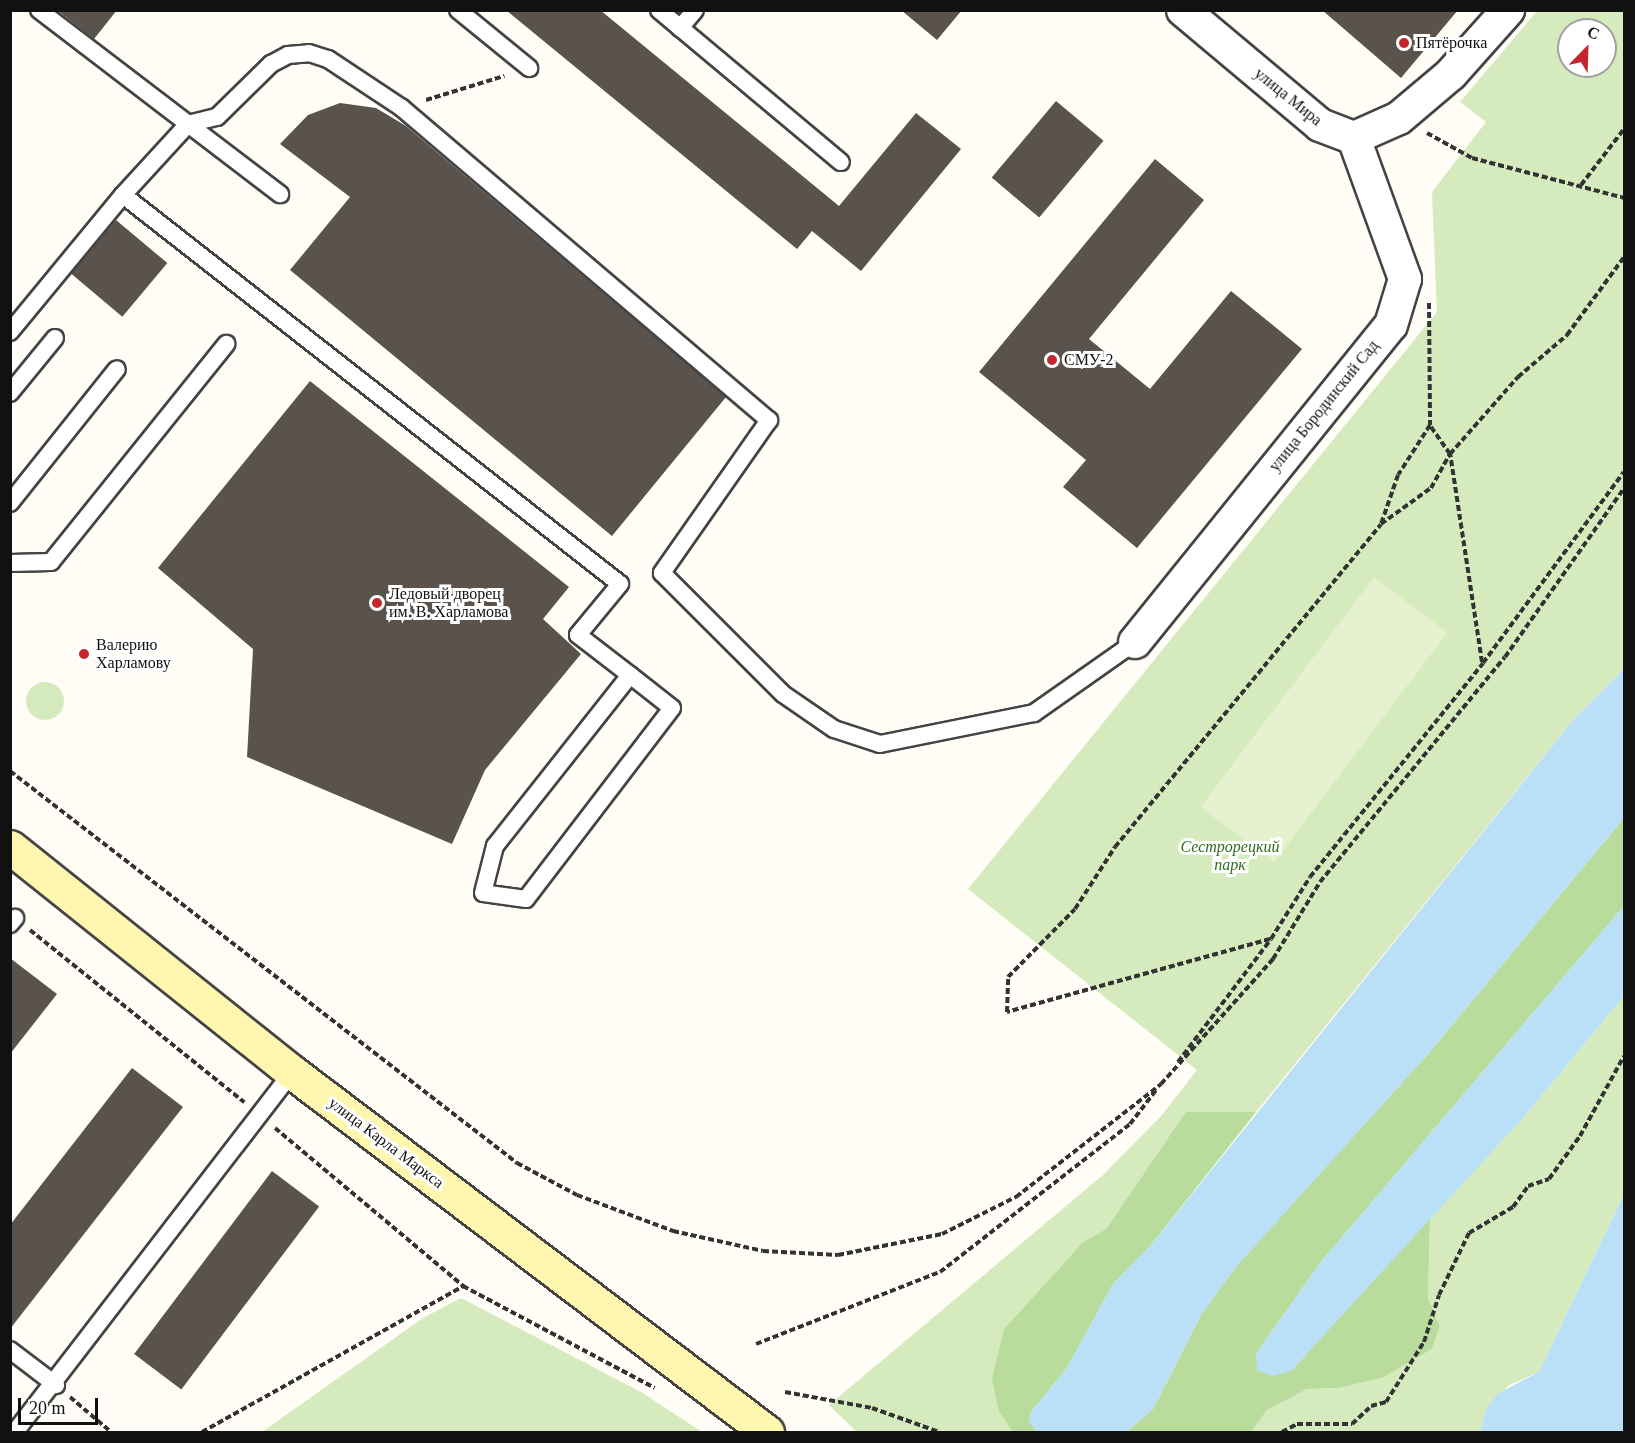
<!DOCTYPE html>
<meta charset="utf-8">
<style>
body{margin:0}
#map{position:relative;width:1635px;height:1443px;overflow:hidden;background:#fffdf5;font-family:"Times New Roman",serif}
div>[style]{position:absolute}
.green>*{inset:0;background:#d5ebbd}
.round{border-radius:50%}
.forest>*{inset:0;background:#b9dc9c}
.pitch>*{inset:0;background:#e6f2cf;transform-origin:0 0}
.water>*{inset:0;background:#b9e0f7}
.building>*{inset:0;background:#5a524d;transform-origin:0 0}
.path>*{height:4px;margin-top:-2px;transform-origin:0;background:repeating-linear-gradient(90deg,#333 0 6px,transparent 0 9px)}
.roads{filter:drop-shadow(2px 0 #444) drop-shadow(-2px 0 #444) drop-shadow(0 2px #444) drop-shadow(0 -2px #444)}
.lane>*{height:16px;margin:-8px;padding:0 8px;transform-origin:8px;border-radius:8px;background:#fff}
.street>*{height:32px;margin:-16px;padding:0 16px;transform-origin:16px;border-radius:16px;background:#fff}
.secondary>*{height:33px;margin:-16.5px;padding:0 16.5px;transform-origin:16.5px;border-radius:16.5px;background:#fff6b0}
.dots>*{width:16px;height:16px;translate:-50% -50%;box-sizing:border-box;border:3px solid #fff;border-radius:50%}
span{translate:-50% -50%;white-space:nowrap;text-align:center;line-height:1.15;-webkit-text-stroke:6px #fff;paint-order:stroke}
.poi-label{font-size:16px;color:#111}
.left{translate:0 -50%;text-align:left}
.street-label{font-size:16px;color:#111}
.park-label{font-size:16px;color:#2f6b1f;font-style:italic}
.frame{position:absolute;inset:0;border:12px solid #111;pointer-events:none}
.north{position:absolute;left:1557px;top:18px;width:60px;height:60px;box-sizing:border-box;background:#fff;border:2px solid #a0a0a0;border-radius:50%;rotate:23deg;font-size:16px;font-weight:700;line-height:24px;text-align:center;color:#111}
.north::after{content:'';display:block;margin:auto;width:21px;height:27px;background:#c4262e;clip-path:polygon(50% 0,100% 100%,50% 72%,0 100%)}
.scale{position:absolute;left:18px;top:1398px;width:80px;height:27px;box-sizing:border-box;border:3px solid #111;border-top:0;padding-left:8px;font-size:18px;line-height:21px;white-space:nowrap;color:#111;-webkit-text-stroke:4px #fff;paint-order:stroke}
</style>
<div id="map">
<div class="green">
<div style="clip-path:polygon(evenodd,1537px 11px,1624px 11px,1624px 669px,1574px 719px,1256px 1112px,1186px 1113px,1106px 1229px,1083px 1242px,1004px 1329px,999px 1412px,1013px 1432px,857px 1432px,829px 1405px,1103px 1175px,1162px 1115px,1197px 1070px,968px 889px,1437px 312px,1432px 192px,1486px 122px,1460px 102px,1537px 11px,1569px 30px,1605px 30px,1605px 66px,1569px 66px,1569px 30px)"></div>
<div class="round" style="left:26px;top:682px;width:38px;height:38px"></div>
<div style="clip-path:polygon(1624px 996px,1624px 1194px,1539px 1372px,1509px 1385px,1486px 1410px,1480px 1432px,1251px 1432px,1267px 1410px,1307px 1389px,1338px 1388px,1382px 1378px,1432px 1349px,1440px 1327px,1428px 1298px,1430px 1217px,1523px 1118px)"></div>
<div style="clip-path:polygon(461px 1298px,641px 1392px,702px 1432px,262px 1432px,423px 1318px)"></div>
</div>
<div class="forest">
<div style="clip-path:polygon(1624px 818px,1624px 906px,1320px 1263px,1256px 1354px,1291px 1371px,1430px 1217px,1428px 1298px,1440px 1327px,1432px 1349px,1382px 1378px,1338px 1388px,1307px 1389px,1267px 1410px,1251px 1432px,1126px 1432px,1153px 1409px,1201px 1315px,1237px 1265px,1428px 1054px)"></div>
<div style="clip-path:polygon(1186px 1112px,1256px 1112px,1151px 1245px,1113px 1284px,1067px 1368px,1031px 1412px,1029px 1421px,1037px 1432px,1013px 1432px,999px 1412px,992px 1379px,1004px 1329px,1083px 1242px,1106px 1229px)"></div>
</div>
<div class="pitch">
<div style="left:1374px;top:577px;width:92px;height:288px;rotate:37deg"></div>
</div>
<div class="water">
<div style="clip-path:polygon(1624px 669px,1624px 818px,1428px 1054px,1237px 1266px,1201px 1315px,1153px 1409px,1126px 1432px,1037px 1432px,1029px 1421px,1031px 1412px,1067px 1368px,1113px 1284px,1151px 1245px,1574px 719px)"></div>
<div style="clip-path:polygon(1624px 906px,1624px 996px,1523px 1118px,1291px 1371px,1272px 1376px,1257px 1370px,1256px 1354px,1320px 1263px)"></div>
<div style="clip-path:polygon(1624px 1194px,1624px 1432px,1480px 1432px,1486px 1410px,1497px 1394px,1539px 1372px)"></div>
</div>
<div class="building">
<div style="clip-path:polygon(57px 10px,117px 10px,94px 39px)"></div>
<div style="clip-path:polygon(506px 10px,600px 10px,839px 206px,916px 113px,961px 149px,861px 271px,812px 231px,797px 249px)"></div>
<div style="clip-path:polygon(901px 10px,962px 10px,937px 40px)"></div>
<div style="clip-path:polygon(1322px 10px,1458px 10px,1401px 78px)"></div>
<div style="left:1056px;top:101px;width:62px;height:100px;rotate:40deg"></div>
<div style="clip-path:polygon(340px 103px,376px 108px,406px 126px,726px 397px,612px 536px,290px 270px,350px 197px,280px 144px,308px 115px)"></div>
<div style="clip-path:polygon(1155px 159px,1204px 200px,1089px 339px,1150px 389px,1231px 291px,1302px 349px,1137px 548px,1063px 487px,1086px 460px,979px 372px)"></div>
<div style="left:116px;top:220px;width:67px;height:70px;rotate:40deg"></div>
<div style="clip-path:polygon(310px 381px,569px 587px,543px 619px,581px 654px,485px 770px,452px 844px,247px 757px,253px 649px,158px 568px)"></div>
<div style="clip-path:polygon(10px 958px,57px 994px,10px 1054px)"></div>
<div style="clip-path:polygon(132px 1068px,183px 1107px,10px 1329px,10px 1225px)"></div>
<div style="left:272px;top:1171px;width:59px;height:229px;rotate:37deg"></div>
</div>
<div class="path">
<div style="left:426px;top:100px;width:82px;rotate:-17.1deg"></div>
<div style="left:1427px;top:133px;width:51px;rotate:29.1deg"></div>
<div style="left:1472px;top:158px;width:157px;rotate:14.7deg"></div>
<div style="left:1581px;top:185px;width:71px;rotate:-52.5deg"></div>
<div style="left:1429px;top:303px;width:122px;rotate:89.5deg"></div>
<div style="left:1482px;top:662px;width:210px;rotate:-98.7deg"></div>
<div style="left:1450px;top:454px;width:103px;rotate:-48.6deg"></div>
<div style="left:1518px;top:377px;width:65px;rotate:-40.6deg"></div>
<div style="left:1567px;top:335px;width:97px;rotate:-53.8deg"></div>
<div style="left:10px;top:771px;width:641px;rotate:37.71deg"></div>
<div style="left:517px;top:1163px;width:68px;rotate:28.1deg"></div>
<div style="left:577px;top:1195px;width:103px;rotate:20.6deg"></div>
<div style="left:673px;top:1231px;width:92px;rotate:12.5deg"></div>
<div style="left:763px;top:1251px;width:75px;rotate:3.1deg"></div>
<div style="left:838px;top:1255px;width:106px;rotate:-11.4deg"></div>
<div style="left:942px;top:1234px;width:83px;rotate:-26.6deg"></div>
<div style="left:1016px;top:1197px;width:184px;rotate:-37.9deg"></div>
<div style="left:1161px;top:1084px;width:168px;rotate:-48.1deg"></div>
<div style="left:1273px;top:959px;width:90px;rotate:-58.6deg"></div>
<div style="left:1320px;top:882px;width:291px;rotate:-50.6deg"></div>
<div style="left:1505px;top:657px;width:207px;rotate:-54.8deg"></div>
<div style="left:30px;top:930px;width:275px;rotate:38.8deg"></div>
<div style="left:1270px;top:939px;width:273px;rotate:164.5deg"></div>
<div style="left:1007px;top:1012px;width:35px;rotate:-88deg"></div>
<div style="left:1008px;top:977px;width:95px;rotate:-45.4deg"></div>
<div style="left:1075px;top:909px;width:74px;rotate:-57.2deg"></div>
<div style="left:1115px;top:847px;width:418px;rotate:-50.5deg"></div>
<div style="left:1381px;top:524px;width:62px;rotate:-35.8deg"></div>
<div style="left:1431px;top:488px;width:39px;rotate:-61deg"></div>
<div style="left:1450px;top:454px;width:35px;rotate:-125deg"></div>
<div style="left:1430px;top:425px;width:59px;rotate:122.6deg"></div>
<div style="left:1398px;top:475px;width:52px;rotate:109.1deg"></div>
<div style="left:1178px;top:1062px;width:154px;rotate:-52.9deg"></div>
<div style="left:1271px;top:939px;width:73px;rotate:-57.8deg"></div>
<div style="left:1310px;top:877px;width:275px;rotate:-51deg"></div>
<div style="left:1483px;top:663px;width:237px;rotate:-53.6deg"></div>
<div style="left:275px;top:1128px;width:246px;rotate:40deg"></div>
<div style="left:463px;top:1286px;width:217px;rotate:28deg"></div>
<div style="left:756px;top:1344px;width:198px;rotate:-21.4deg"></div>
<div style="left:940px;top:1272px;width:241px;rotate:-37.9deg"></div>
<div style="left:1130px;top:1124px;width:44px;rotate:-52.4deg"></div>
<div style="left:785px;top:1392px;width:88px;rotate:10.4deg"></div>
<div style="left:872px;top:1408px;width:71px;rotate:19.7deg"></div>
<div style="left:70px;top:1397px;width:54px;rotate:40.5deg"></div>
<div style="left:202px;top:1432px;width:299px;rotate:-29.2deg"></div>
<div style="left:1282px;top:1432px;width:17px;rotate:-28deg"></div>
<div style="left:1297px;top:1424px;width:55px"></div>
<div style="left:1352px;top:1424px;width:26px;rotate:-43deg"></div>
<div style="left:1371px;top:1406px;width:16px;rotate:-15deg"></div>
<div style="left:1386px;top:1402px;width:71px;rotate:-57.7deg"></div>
<div style="left:1424px;top:1342px;width:49px;rotate:-72.3deg"></div>
<div style="left:1439px;top:1295px;width:69px;rotate:-64.2deg"></div>
<div style="left:1469px;top:1233px;width:51px;rotate:-30.6deg"></div>
<div style="left:1513px;top:1207px;width:26px;rotate:-54deg"></div>
<div style="left:1528px;top:1186px;width:22px;rotate:-18deg"></div>
<div style="left:1549px;top:1179px;width:53px;rotate:-54.2deg"></div>
<div style="left:1580px;top:1136px;width:91px;rotate:-61.2deg"></div>
</div>
<div class="roads">
<div class="lane">
<div style="left:39px;top:10px;width:188px;rotate:37.4deg"></div>
<div style="left:188px;top:124px;width:30px;rotate:-14deg"></div>
<div style="left:217px;top:117px;width:76px;rotate:-44.5deg"></div>
<div style="left:271px;top:64px;width:19px;rotate:-28deg"></div>
<div style="left:288px;top:55px;width:21px;rotate:-5deg"></div>
<div style="left:309px;top:53px;width:20px;rotate:18deg"></div>
<div style="left:328px;top:59px;width:89px;rotate:33.5deg"></div>
<div style="left:402px;top:108px;width:482px;rotate:40.4deg"></div>
<div style="left:769px;top:420px;width:187px;rotate:125deg"></div>
<div style="left:662px;top:573px;width:171px;rotate:45deg"></div>
<div style="left:783px;top:694px;width:62px;rotate:34.5deg"></div>
<div style="left:834px;top:729px;width:48px;rotate:18.1deg"></div>
<div style="left:880px;top:744px;width:157px;rotate:-11.4deg"></div>
<div style="left:1034px;top:713px;width:123px;rotate:-35.1deg"></div>
<div style="left:458px;top:10px;width:92px;rotate:39.2deg"></div>
<div style="left:659px;top:10px;width:237px;rotate:39.9deg"></div>
<div style="left:680px;top:28px;width:23px;rotate:-50deg"></div>
<div style="left:123px;top:195px;width:96px;rotate:-47.5deg"></div>
<div style="left:188px;top:124px;width:116px;rotate:37.3deg"></div>
<div style="left:10px;top:332px;width:178px;rotate:-50.5deg"></div>
<div style="left:123px;top:195px;width:631px;rotate:38.05deg"></div>
<div style="left:620px;top:584px;width:66px;rotate:129.5deg"></div>
<div style="left:578px;top:635px;width:66px;rotate:37.6deg"></div>
<div style="left:630px;top:675px;width:53px;rotate:38.2deg"></div>
<div style="left:672px;top:708px;width:240px;rotate:127.4deg"></div>
<div style="left:526px;top:899px;width:43px;rotate:-172.1deg"></div>
<div style="left:483px;top:893px;width:49px;rotate:-75.7deg"></div>
<div style="left:495px;top:846px;width:218px;rotate:-51.7deg"></div>
<div style="left:10px;top:393px;width:71px;rotate:-50.7deg"></div>
<div style="left:10px;top:503px;width:171px;rotate:-51.4deg"></div>
<div style="left:10px;top:563px;width:41px;rotate:-1.4deg"></div>
<div style="left:51px;top:562px;width:280px;rotate:-51.2deg"></div>
<div style="left:10px;top:924px;width:8px;rotate:-50deg"></div>
<div style="left:10px;top:1350px;width:58px;rotate:37.3deg"></div>
<div style="left:15px;top:1432px;width:454px;rotate:-52.4deg"></div>
</div>
<div class="street">
<div style="left:1183px;top:10px;width:179px;rotate:40deg"></div>
<div style="left:1320px;top:125px;width:36px;rotate:21deg"></div>
<div style="left:1354px;top:138px;width:49px;rotate:-24deg"></div>
<div style="left:1399px;top:118px;width:68px;rotate:-40.2deg"></div>
<div style="left:1451px;top:74px;width:86px;rotate:-48.3deg"></div>
<div style="left:1135px;top:642px;width:407px;rotate:-51.1deg"></div>
<div style="left:1391px;top:325px;width:48px;rotate:-73.1deg"></div>
<div style="left:1405px;top:279px;width:150px;rotate:-109.9deg"></div>
</div>
<div class="secondary">
<div style="left:10px;top:847px;width:361px;rotate:38.6deg"></div>
<div style="left:292px;top:1072px;width:596px;rotate:37.16deg"></div>
</div>
</div>
<div class="dots">
<div style="left:1404px;top:43px;background:#c4262e"></div>
<div style="left:1052px;top:360px;background:#c4262e"></div>
<div style="left:377px;top:603px;background:#c4262e"></div>
<div style="left:84px;top:654px;background:#c4262e"></div>
</div>
<div class="poi-label">
<span class="left" style="left:1416px;top:43px">Пятёрочка</span>
<span class="left" style="left:1064px;top:360px">СМУ-2</span>
<span class="left" style="left:389px;top:603px">Ледовый дворец<br>им. В. Харламова</span>
<span class="left" style="left:96px;top:654px">Валерию<br>Харламову</span>
</div>
<div class="street-label">
<span style="left:1288px;top:97px;rotate:39deg">улица Мира</span>
<span style="left:1324px;top:406px;rotate:-51deg">улица Бородинский Сад</span>
<span style="left:386px;top:1143px;rotate:37deg">улица Карла Маркса</span>
</div>
<div class="park-label">
<span style="left:1230px;top:856px">Сестрорецкий<br>парк</span>
</div>
<div class="frame"></div>
<div class="north">С</div>
<div class="scale">20 m</div>
</div>
